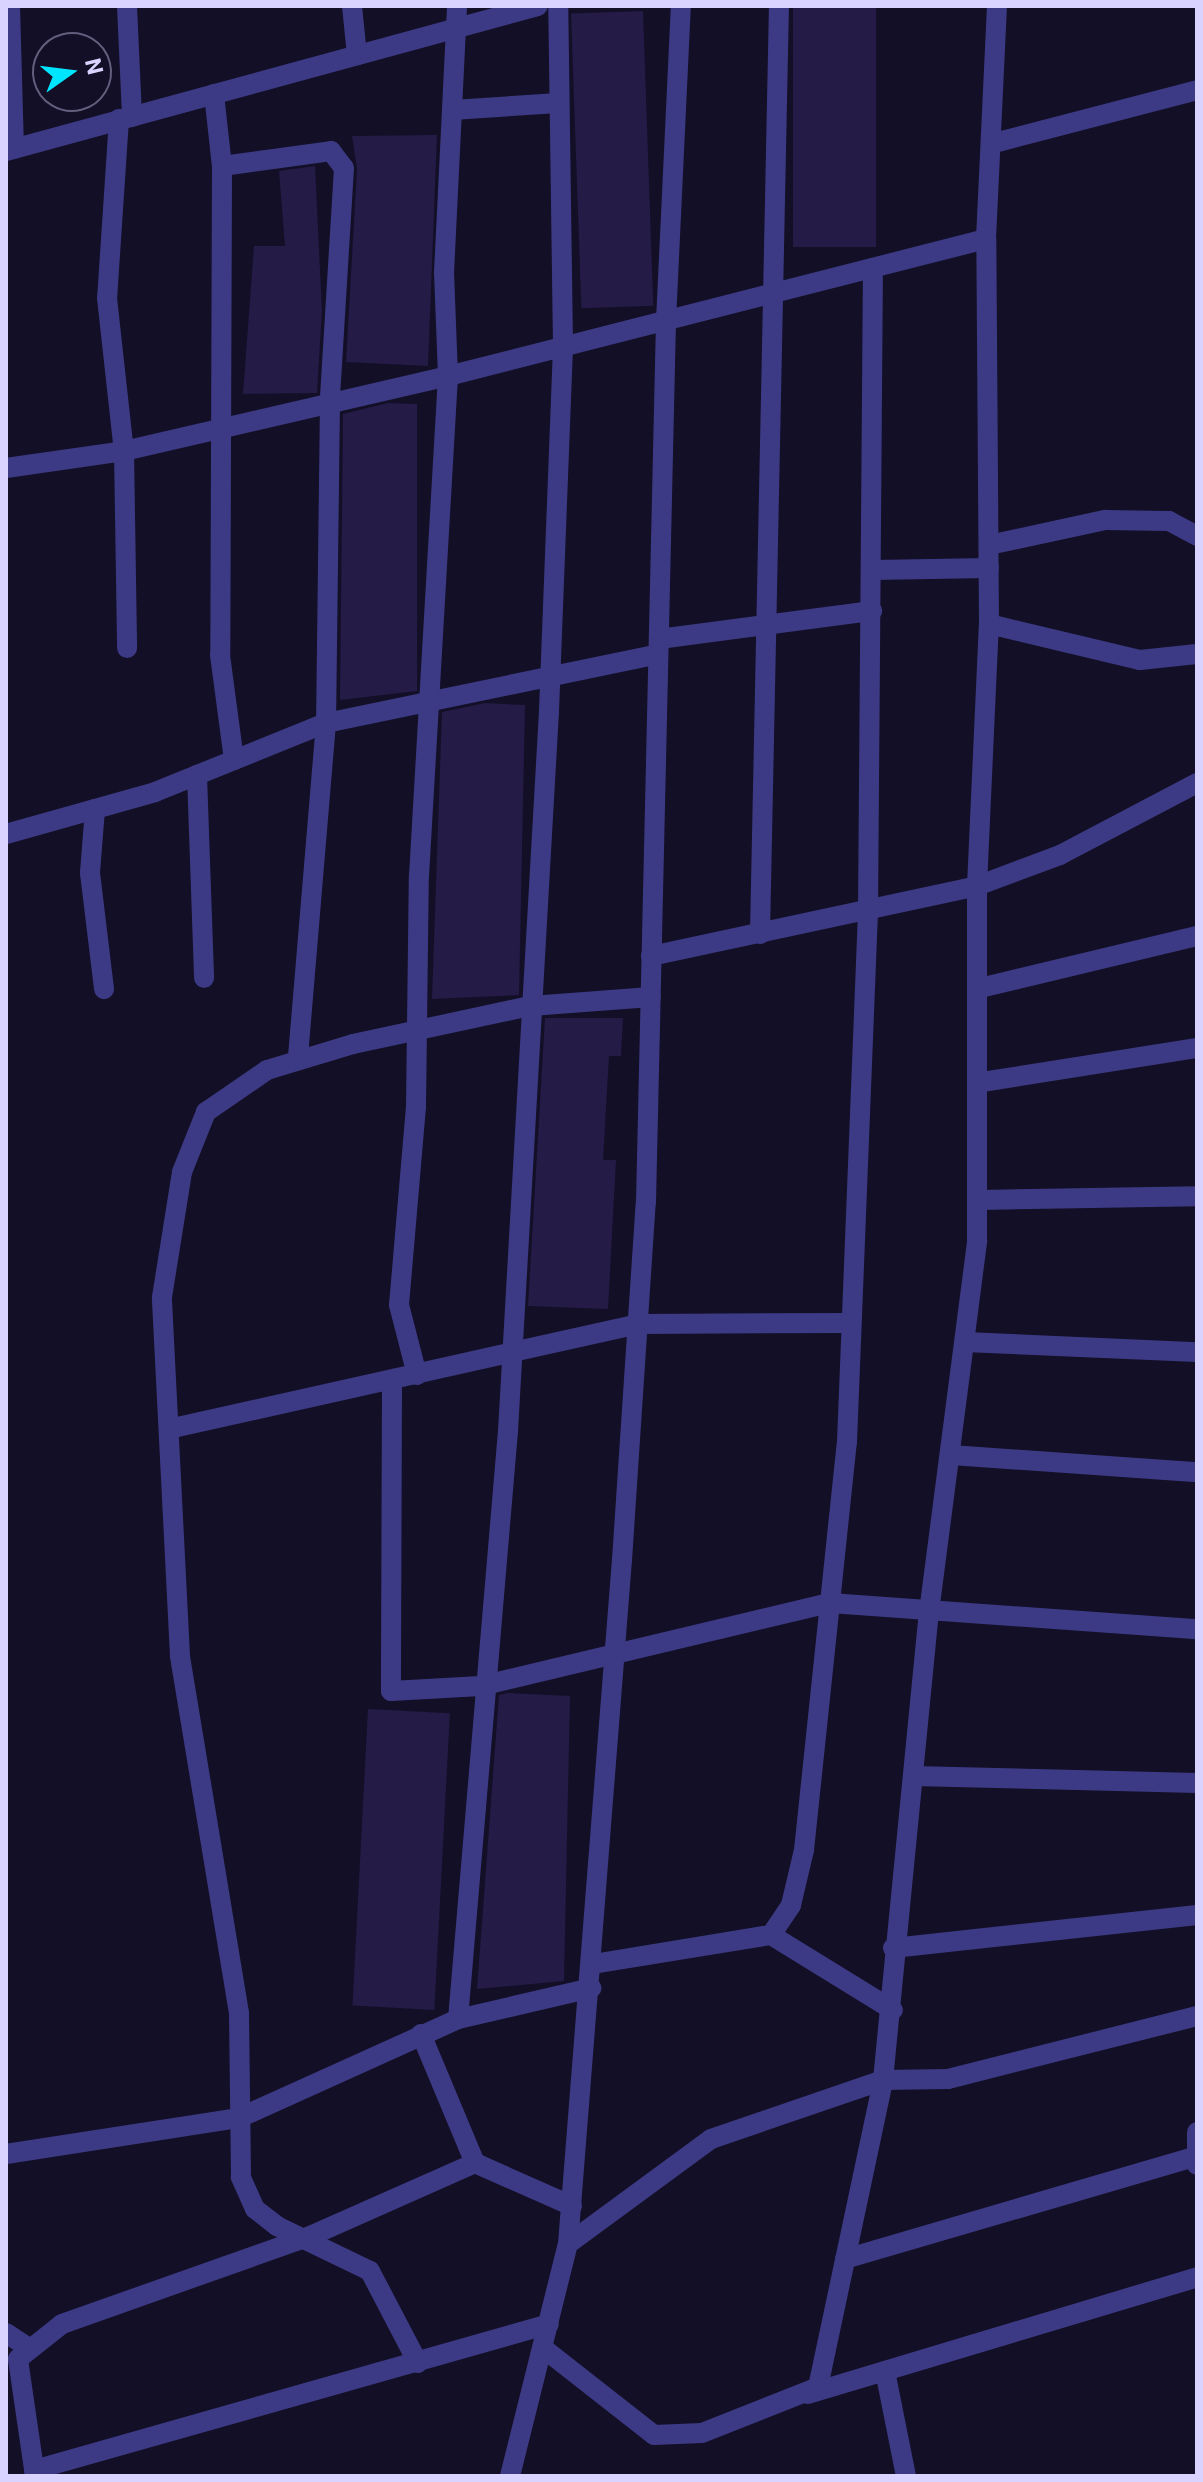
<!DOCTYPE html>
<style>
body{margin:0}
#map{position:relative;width:1203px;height:2482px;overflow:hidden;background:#130f26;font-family:Roboto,sans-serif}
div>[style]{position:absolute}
.building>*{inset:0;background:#241b47;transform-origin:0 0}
.minor>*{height:20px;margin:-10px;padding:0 10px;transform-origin:10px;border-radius:10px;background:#3d3a85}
span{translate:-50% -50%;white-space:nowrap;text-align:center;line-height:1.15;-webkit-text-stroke:8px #130f26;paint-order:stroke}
.frame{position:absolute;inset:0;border:8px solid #d9d4ff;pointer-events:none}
.north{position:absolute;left:32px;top:32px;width:80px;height:80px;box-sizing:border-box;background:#130f26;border:2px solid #625e7d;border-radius:50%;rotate:76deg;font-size:22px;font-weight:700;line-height:32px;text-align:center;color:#d9d4ff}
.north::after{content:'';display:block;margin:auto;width:28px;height:36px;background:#00e5ff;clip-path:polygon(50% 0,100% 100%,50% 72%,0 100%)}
</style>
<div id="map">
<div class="building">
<div style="left:793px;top:6px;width:83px;height:241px"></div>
<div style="left:643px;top:11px;width:295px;height:72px;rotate:88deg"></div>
<div style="clip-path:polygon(437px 135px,428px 366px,346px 362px,357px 169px,352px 136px)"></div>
<div style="clip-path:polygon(315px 166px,322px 311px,317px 393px,243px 394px,254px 246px,285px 246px,279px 171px)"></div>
<div style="clip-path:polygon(388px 403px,417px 404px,417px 691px,340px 700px,343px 414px)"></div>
<div style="clip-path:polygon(485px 703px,525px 705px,519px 995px,432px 999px,442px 712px)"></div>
<div style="clip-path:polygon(545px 1018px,623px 1018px,621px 1056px,609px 1056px,603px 1160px,616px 1160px,608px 1309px,528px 1306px)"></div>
<div style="clip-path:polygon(508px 1693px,570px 1696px,564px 1981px,477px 1989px,499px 1695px)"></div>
<div style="left:368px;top:1709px;width:82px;height:297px;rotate:3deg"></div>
</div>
<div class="minor">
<div style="left:10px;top:6px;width:143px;rotate:88.4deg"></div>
<div style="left:127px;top:6px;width:111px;rotate:87.4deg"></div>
<div style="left:352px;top:6px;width:49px;rotate:84.2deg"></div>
<div style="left:214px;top:94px;width:72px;rotate:83.7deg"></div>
<div style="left:222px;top:166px;width:489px;rotate:90.2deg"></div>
<div style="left:220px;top:655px;width:106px;rotate:82.4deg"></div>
<div style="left:452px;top:110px;width:106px;rotate:-3.8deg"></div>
<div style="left:119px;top:119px;width:179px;rotate:93.8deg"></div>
<div style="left:107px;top:298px;width:154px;rotate:83.7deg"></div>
<div style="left:124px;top:451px;width:197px;rotate:89.1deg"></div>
<div style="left:994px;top:143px;width:210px;rotate:-14.6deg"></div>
<div style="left:6px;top:151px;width:551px;rotate:-15.25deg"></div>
<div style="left:222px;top:166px;width:110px;rotate:-7.8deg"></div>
<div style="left:331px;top:151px;width:21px;rotate:53deg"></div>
<div style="left:344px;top:168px;width:232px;rotate:93.5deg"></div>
<div style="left:330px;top:400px;width:323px;rotate:90.7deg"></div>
<div style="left:326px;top:723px;width:337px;rotate:94.8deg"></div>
<div style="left:6px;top:468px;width:119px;rotate:-8.2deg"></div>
<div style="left:124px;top:451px;width:333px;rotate:-13deg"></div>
<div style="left:448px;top:376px;width:555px;rotate:-14.29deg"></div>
<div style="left:989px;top:545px;width:119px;rotate:-12.2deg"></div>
<div style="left:1105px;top:520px;width:64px;rotate:0.9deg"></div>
<div style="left:1169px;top:521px;width:32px;rotate:28deg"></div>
<div style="left:872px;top:570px;width:117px;rotate:-1deg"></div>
<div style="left:989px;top:624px;width:155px;rotate:13.4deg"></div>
<div style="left:1140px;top:660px;width:57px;rotate:-6deg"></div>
<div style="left:659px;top:639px;width:215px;rotate:-7.5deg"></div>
<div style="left:197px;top:775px;width:203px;rotate:88deg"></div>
<div style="left:95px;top:809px;width:64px;rotate:94.5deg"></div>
<div style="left:90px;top:873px;width:117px;rotate:83.1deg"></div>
<div style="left:6px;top:834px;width:155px;rotate:-15.7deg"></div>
<div style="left:155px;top:792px;width:184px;rotate:-22deg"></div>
<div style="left:326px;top:723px;width:339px;rotate:-11.7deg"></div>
<div style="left:760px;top:934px;width:928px;rotate:-88.83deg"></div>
<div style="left:651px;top:956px;width:333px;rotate:-12.1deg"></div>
<div style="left:977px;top:886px;width:89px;rotate:-20.5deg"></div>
<div style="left:1060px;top:855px;width:155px;rotate:-27.7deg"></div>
<div style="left:980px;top:988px;width:223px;rotate:-13.5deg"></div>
<div style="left:982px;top:1082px;width:218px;rotate:-9deg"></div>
<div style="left:978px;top:1200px;width:219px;rotate:-1deg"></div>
<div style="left:965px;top:1342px;width:232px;rotate:2.5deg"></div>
<div style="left:417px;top:1375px;width:72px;rotate:-104.4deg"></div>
<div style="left:399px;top:1305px;width:199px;rotate:-85.1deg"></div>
<div style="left:416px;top:1107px;width:231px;rotate:-89.3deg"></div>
<div style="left:419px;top:876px;width:501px;rotate:-86.68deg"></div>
<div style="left:448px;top:376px;width:103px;rotate:-92.2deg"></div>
<div style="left:444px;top:273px;width:267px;rotate:-87.2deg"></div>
<div style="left:392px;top:1381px;width:310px;rotate:90.2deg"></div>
<div style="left:391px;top:1691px;width:90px;rotate:-3.2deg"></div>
<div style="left:481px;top:1686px;width:359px;rotate:-13.4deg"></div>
<div style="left:830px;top:1603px;width:368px;rotate:4.1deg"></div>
<div style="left:173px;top:1428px;width:476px;rotate:-12.6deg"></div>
<div style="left:638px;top:1324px;width:211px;rotate:-0.3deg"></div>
<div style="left:951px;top:1455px;width:247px;rotate:4deg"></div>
<div style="left:913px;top:1776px;width:284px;rotate:1.4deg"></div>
<div style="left:771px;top:1935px;width:36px;rotate:-56deg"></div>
<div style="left:791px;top:1905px;width:57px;rotate:-76.7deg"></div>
<div style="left:804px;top:1850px;width:410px;rotate:-84deg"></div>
<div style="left:847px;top:1442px;width:529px;rotate:-87.73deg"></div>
<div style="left:868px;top:913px;width:645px;rotate:-89.56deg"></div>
<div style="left:893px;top:1948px;width:306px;rotate:-6.2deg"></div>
<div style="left:593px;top:1964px;width:180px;rotate:-9.3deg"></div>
<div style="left:771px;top:1935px;width:143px;rotate:31.6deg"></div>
<div style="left:458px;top:2019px;width:590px;rotate:-85.14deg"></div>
<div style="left:508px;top:1431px;width:721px;rotate:-86.74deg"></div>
<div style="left:549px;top:711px;width:365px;rotate:-87.8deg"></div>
<div style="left:563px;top:346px;width:340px;rotate:-90.8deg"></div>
<div style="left:421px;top:2034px;width:140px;rotate:67.3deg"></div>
<div style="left:1197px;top:2132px;width:33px;rotate:90deg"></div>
<div style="left:6px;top:2154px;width:236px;rotate:-8.8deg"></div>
<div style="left:239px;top:2118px;width:240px;rotate:-24.3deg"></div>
<div style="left:458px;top:2019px;width:137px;rotate:-13.1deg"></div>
<div style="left:568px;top:2244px;width:177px;rotate:-36.3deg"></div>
<div style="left:711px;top:2139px;width:182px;rotate:-18.9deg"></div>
<div style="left:883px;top:2080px;width:65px;rotate:-0.9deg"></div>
<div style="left:948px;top:2079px;width:257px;rotate:-14.2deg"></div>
<div style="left:845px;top:2259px;width:364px;rotate:-16.3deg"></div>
<div style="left:6px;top:2333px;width:24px;rotate:33deg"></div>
<div style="left:543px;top:2348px;width:141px;rotate:38.1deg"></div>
<div style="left:654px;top:2435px;width:48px;rotate:-2.4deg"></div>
<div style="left:702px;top:2433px;width:125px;rotate:-21.6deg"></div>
<div style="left:818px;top:2387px;width:314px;rotate:-78deg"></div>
<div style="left:883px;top:2080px;width:470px;rotate:-84.4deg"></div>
<div style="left:929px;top:1612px;width:375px;rotate:-82.6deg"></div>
<div style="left:977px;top:1240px;width:354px;rotate:-90deg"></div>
<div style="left:977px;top:886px;width:262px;rotate:-87.4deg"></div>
<div style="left:989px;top:624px;width:385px;rotate:-90.4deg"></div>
<div style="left:986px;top:239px;width:233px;rotate:-87.3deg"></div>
<div style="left:418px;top:2363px;width:104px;rotate:-117.6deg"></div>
<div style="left:370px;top:2271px;width:103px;rotate:-154.2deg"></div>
<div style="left:277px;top:2226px;width:28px;rotate:-142deg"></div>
<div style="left:255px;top:2209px;width:35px;rotate:-114deg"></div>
<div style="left:241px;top:2177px;width:164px;rotate:-90.7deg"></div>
<div style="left:239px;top:2013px;width:362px;rotate:-99.4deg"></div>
<div style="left:180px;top:1656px;width:359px;rotate:-92.9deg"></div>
<div style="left:162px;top:1297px;width:127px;rotate:-80.9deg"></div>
<div style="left:182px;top:1172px;width:65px;rotate:-68.2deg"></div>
<div style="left:206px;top:1112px;width:74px;rotate:-34.5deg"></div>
<div style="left:267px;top:1070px;width:90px;rotate:-16.8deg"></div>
<div style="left:353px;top:1044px;width:182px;rotate:-12.1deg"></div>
<div style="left:531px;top:1006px;width:120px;rotate:-4.3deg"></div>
<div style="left:885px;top:2371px;width:107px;rotate:78.7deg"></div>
<div style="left:808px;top:2394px;width:406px;rotate:-16.7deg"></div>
<div style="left:34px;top:2470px;width:535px;rotate:-15.83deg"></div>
<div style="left:35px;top:2476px;width:118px;rotate:-98.3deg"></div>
<div style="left:18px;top:2359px;width:56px;rotate:-38.5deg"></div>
<div style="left:62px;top:2324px;width:261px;rotate:-19.5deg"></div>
<div style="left:308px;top:2237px;width:183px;rotate:-23.9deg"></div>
<div style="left:475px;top:2163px;width:106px;rotate:23.9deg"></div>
<div style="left:510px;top:2476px;width:239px;rotate:-76deg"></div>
<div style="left:568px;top:2244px;width:686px;rotate:-85.49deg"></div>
<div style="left:622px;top:1560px;width:359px;rotate:-86.2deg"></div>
<div style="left:646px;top:1202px;width:881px;rotate:-88.7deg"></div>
<div style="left:666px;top:321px;width:315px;rotate:-87.3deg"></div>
</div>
<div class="frame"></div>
<div class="north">N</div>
</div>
